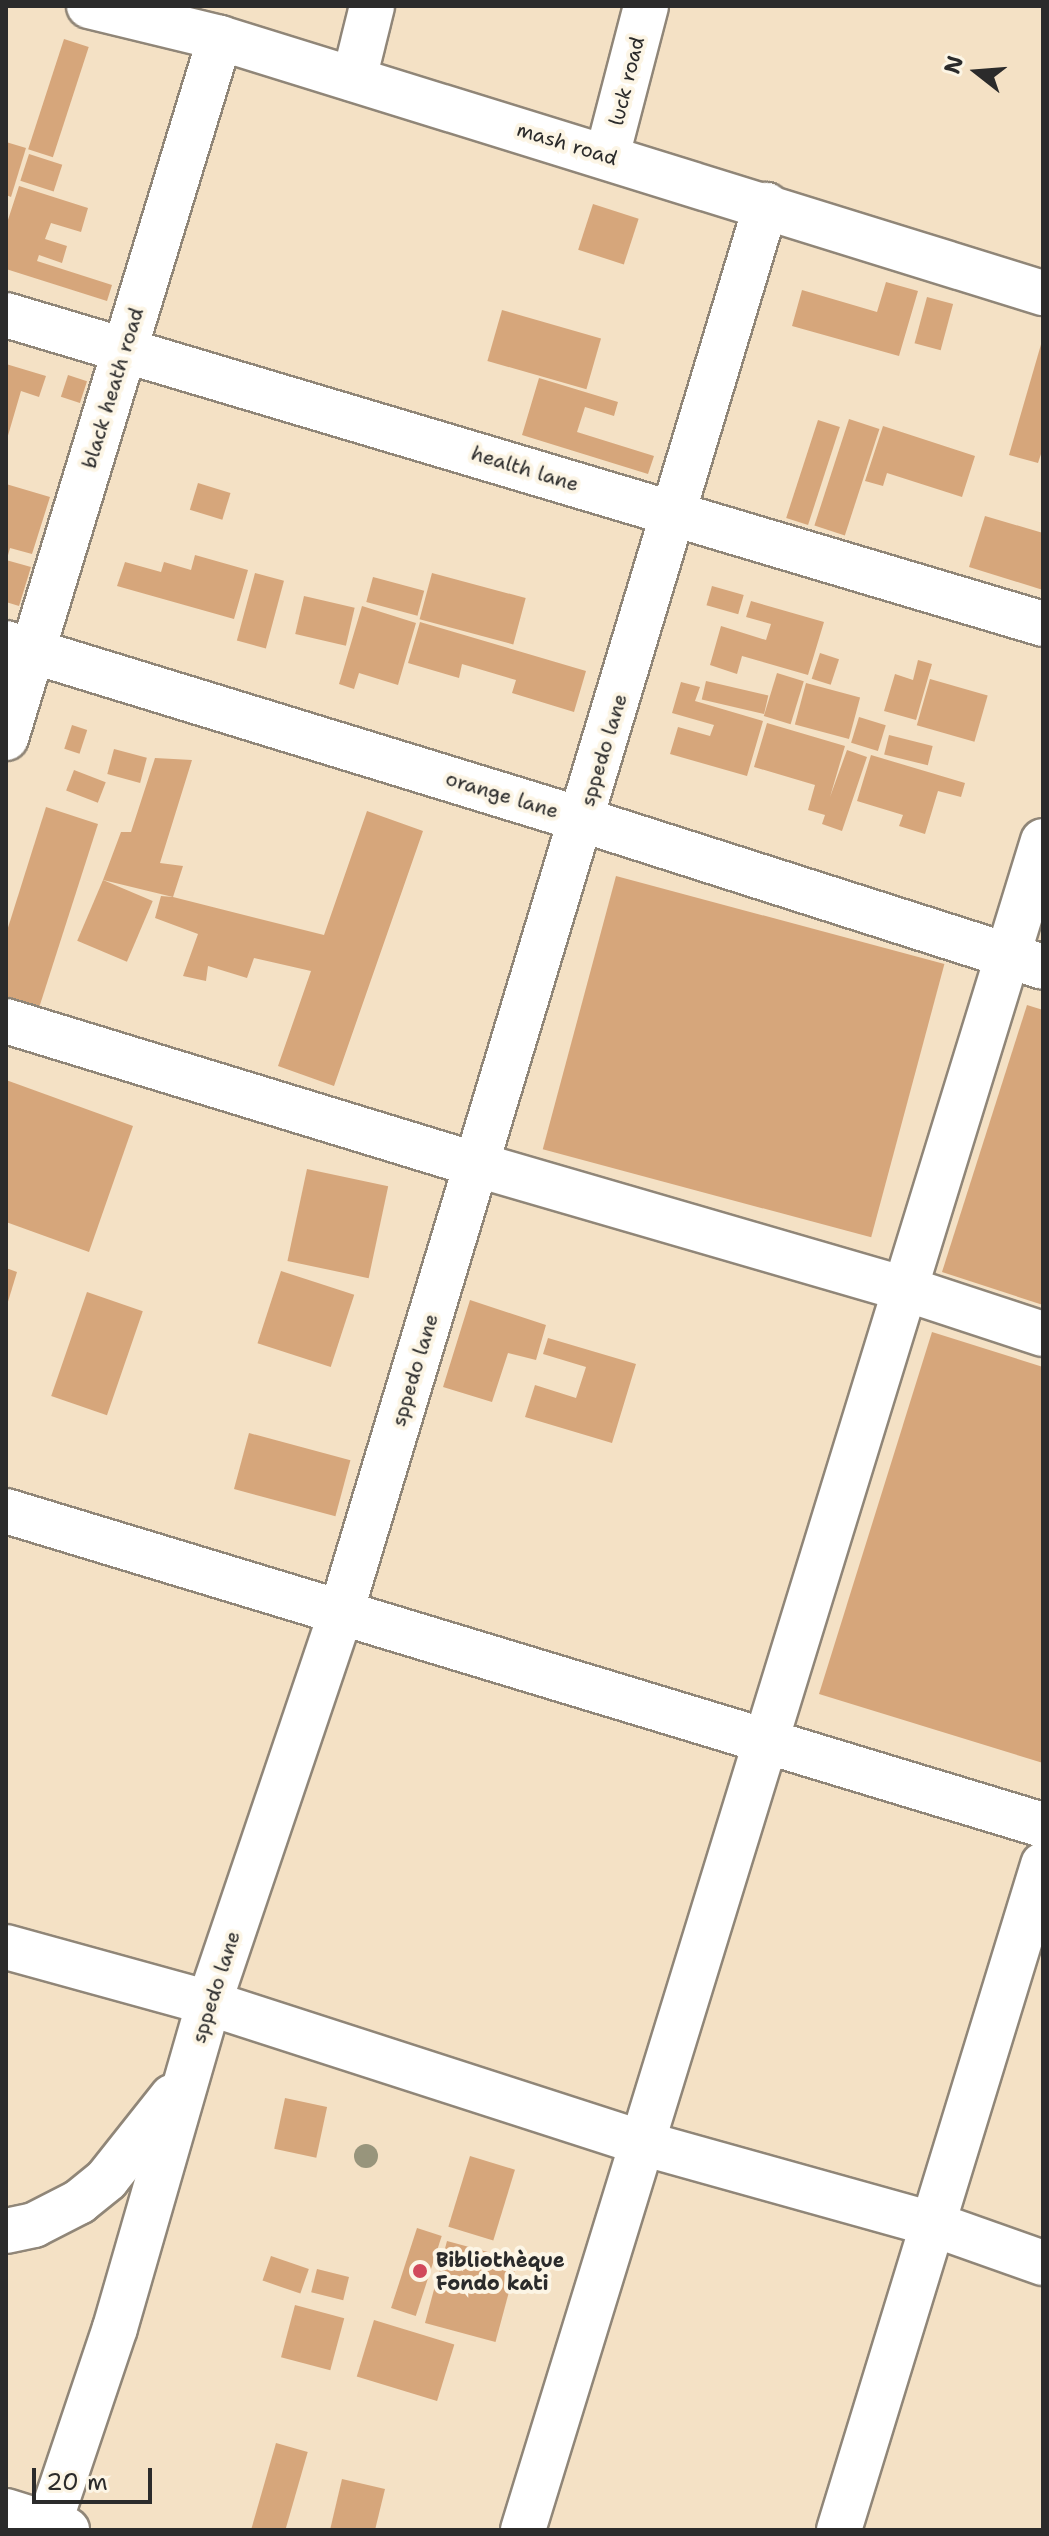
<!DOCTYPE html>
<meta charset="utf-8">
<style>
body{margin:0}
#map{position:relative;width:1049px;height:2536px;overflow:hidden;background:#f4e1c5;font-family:"Shantell Sans",sans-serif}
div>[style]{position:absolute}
.building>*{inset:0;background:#d6a67b;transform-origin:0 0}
.roads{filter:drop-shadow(2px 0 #908678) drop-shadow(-2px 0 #908678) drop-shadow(0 2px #908678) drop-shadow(0 -2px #908678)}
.minor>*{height:44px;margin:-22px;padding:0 22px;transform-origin:22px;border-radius:22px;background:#fff}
.trees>*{width:24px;height:24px;margin:-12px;border-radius:50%;background:#98957c}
.dots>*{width:22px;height:22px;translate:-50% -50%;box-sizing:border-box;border:4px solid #fcf5e5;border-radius:50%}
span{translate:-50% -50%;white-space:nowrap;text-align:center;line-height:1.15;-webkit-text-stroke:8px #fcf5e5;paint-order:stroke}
.street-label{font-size:20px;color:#2b2b2b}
.poi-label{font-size:20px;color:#2b2b2b;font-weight:700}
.left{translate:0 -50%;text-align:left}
.frame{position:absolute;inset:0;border:8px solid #2b2b2b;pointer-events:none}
.north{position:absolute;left:937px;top:32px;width:80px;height:80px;-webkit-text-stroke:6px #fcf5e5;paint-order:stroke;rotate:287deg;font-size:22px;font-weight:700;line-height:32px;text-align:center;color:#2b2b2b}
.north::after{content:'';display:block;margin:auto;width:28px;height:36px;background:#2b2b2b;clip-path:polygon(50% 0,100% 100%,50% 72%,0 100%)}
.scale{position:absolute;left:32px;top:2468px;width:120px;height:36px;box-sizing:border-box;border:4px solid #2b2b2b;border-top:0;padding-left:10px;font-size:24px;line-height:28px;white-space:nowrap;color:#2b2b2b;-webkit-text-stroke:6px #fcf5e5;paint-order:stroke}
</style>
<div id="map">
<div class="building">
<div style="left:64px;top:39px;width:26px;height:116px;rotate:18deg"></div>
<div style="clip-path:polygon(6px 142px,26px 148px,11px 197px,6px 195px)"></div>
<div style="left:29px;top:154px;width:35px;height:28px;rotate:18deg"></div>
<div style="clip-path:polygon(19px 186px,88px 208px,81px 232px,51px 223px,45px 239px,67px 246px,62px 263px,39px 255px,37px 261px,112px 285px,107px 301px,6px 269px,6px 226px)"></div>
<div style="left:593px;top:204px;width:48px;height:48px;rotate:18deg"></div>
<div style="clip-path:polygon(886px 282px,918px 291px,899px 356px,792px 326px,802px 290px,877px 312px)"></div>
<div style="left:927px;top:297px;width:27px;height:48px;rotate:15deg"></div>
<div style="left:502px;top:310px;width:103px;height:53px;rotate:16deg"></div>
<div style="clip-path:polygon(1042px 341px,1043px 448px,1038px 463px,1009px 455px)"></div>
<div style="clip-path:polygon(6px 364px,46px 376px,39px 397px,21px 391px,7px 439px)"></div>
<div style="left:68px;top:375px;width:20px;height:23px;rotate:18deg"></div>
<div style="clip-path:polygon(539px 378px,618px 402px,614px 416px,585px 407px,577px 432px,654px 456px,648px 474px,522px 435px)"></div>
<div style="left:849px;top:419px;width:32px;height:112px;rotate:18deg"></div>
<div style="left:818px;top:420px;width:23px;height:103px;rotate:18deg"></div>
<div style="clip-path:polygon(883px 426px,975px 456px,962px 497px,887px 473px,883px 486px,865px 481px)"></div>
<div style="left:198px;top:483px;width:34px;height:28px;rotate:17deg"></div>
<div style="clip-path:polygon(6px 484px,50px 497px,32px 554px,10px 548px,7px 559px)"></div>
<div style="clip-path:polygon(985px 516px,1043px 533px,1043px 590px,969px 567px)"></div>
<div style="clip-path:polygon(195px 555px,248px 570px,234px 619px,117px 586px,125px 562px,161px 572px,164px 562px,191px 570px)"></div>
<div style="clip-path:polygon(6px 560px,31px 567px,19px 606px,6px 602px)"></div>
<div style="left:255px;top:573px;width:30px;height:70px;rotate:15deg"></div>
<div style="left:432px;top:573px;width:97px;height:48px;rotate:15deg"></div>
<div style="left:373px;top:577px;width:53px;height:26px;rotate:15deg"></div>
<div style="left:712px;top:586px;width:33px;height:20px;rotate:16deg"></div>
<div style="left:304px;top:596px;width:52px;height:39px;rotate:13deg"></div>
<div style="clip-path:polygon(751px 601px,824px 622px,808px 675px,742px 656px,737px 674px,710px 665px,721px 626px,766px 640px,771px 624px,746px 617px)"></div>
<div style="clip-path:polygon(362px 606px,416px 623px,398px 685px,359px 673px,354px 689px,339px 684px)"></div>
<div style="clip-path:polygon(420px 622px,586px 671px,574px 712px,512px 693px,516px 680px,462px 664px,459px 678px,408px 663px)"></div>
<div style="left:820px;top:653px;width:20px;height:27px;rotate:18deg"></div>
<div style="clip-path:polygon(918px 660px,932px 664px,916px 720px,884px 711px,895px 674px,913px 680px)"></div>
<div style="left:777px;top:673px;width:28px;height:45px;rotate:17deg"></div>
<div style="left:930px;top:679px;width:60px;height:48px;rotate:16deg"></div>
<div style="left:706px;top:681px;width:64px;height:19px;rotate:13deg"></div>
<div style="clip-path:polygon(681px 682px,700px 687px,695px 701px,763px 721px,747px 776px,670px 754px,678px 727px,710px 736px,714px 725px,672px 713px)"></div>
<div style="left:806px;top:683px;width:56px;height:43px;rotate:15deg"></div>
<div style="left:859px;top:717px;width:28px;height:27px;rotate:17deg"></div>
<div style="clip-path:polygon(767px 723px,845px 746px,830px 797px,847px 750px,867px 757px,842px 831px,822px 824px,825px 815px,808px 810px,815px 785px,754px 767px)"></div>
<div style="left:72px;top:725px;width:16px;height:25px;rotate:18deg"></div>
<div style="left:889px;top:735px;width:45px;height:20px;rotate:14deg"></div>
<div style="left:114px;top:749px;width:34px;height:26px;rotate:15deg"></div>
<div style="clip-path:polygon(871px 755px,965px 783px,961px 797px,938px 791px,925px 834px,899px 826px,903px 815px,857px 801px)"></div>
<div style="clip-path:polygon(155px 758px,192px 760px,160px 863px,183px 866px,173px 897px,103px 880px,121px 832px,131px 832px)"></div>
<div style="left:74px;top:770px;width:34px;height:22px;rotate:21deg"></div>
<div style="clip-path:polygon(46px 807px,98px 824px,38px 1011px,6px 1001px,6px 934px)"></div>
<div style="clip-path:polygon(367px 811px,423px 831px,334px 1086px,278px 1066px,311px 971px,254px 958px,247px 978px,208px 966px,206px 981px,183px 976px,198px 934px,155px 918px,161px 896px,173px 897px,324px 935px)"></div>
<div style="left:616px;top:876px;width:340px;height:283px;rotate:15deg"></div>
<div style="left:103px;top:880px;width:54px;height:66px;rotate:23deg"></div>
<div style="clip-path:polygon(1027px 1005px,1043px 1010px,1043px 1305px,942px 1272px)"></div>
<div style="clip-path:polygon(6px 1080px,133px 1126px,89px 1252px,6px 1222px)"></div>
<div style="left:307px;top:1169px;width:83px;height:94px;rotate:12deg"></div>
<div style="clip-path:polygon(6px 1268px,17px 1272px,7px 1305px,6px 1304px)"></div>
<div style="left:281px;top:1271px;width:77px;height:76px;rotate:18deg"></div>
<div style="left:87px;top:1292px;width:59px;height:110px;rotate:19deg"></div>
<div style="clip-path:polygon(470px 1300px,546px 1325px,536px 1360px,508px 1353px,492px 1402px,443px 1387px)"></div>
<div style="clip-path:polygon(932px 1332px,1043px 1367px,1043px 1763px,819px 1694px)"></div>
<div style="clip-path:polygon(548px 1338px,636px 1364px,612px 1443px,525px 1417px,535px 1385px,576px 1398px,586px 1367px,543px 1354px)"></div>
<div style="left:249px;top:1433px;width:105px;height:58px;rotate:15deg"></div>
<div style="left:285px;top:2098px;width:43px;height:52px;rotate:12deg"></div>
<div style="left:470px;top:2156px;width:47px;height:74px;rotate:17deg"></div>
<div style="left:417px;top:2228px;width:26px;height:84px;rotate:18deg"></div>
<div style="left:447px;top:2241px;width:73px;height:85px;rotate:15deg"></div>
<div style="left:271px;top:2256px;width:40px;height:26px;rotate:19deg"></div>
<div style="left:317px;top:2269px;width:33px;height:24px;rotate:14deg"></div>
<div style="left:295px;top:2305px;width:51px;height:54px;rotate:15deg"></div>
<div style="left:374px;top:2320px;width:84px;height:59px;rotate:17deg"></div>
<div style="left:276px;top:2443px;width:33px;height:90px;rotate:16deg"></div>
<div style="clip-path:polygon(342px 2479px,385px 2489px,375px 2530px,330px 2530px)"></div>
</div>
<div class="roads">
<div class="minor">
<div style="left:89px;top:6px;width:135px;rotate:13.7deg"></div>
<div style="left:220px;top:38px;width:862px;rotate:17.22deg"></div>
<div style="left:354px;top:79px;width:75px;rotate:-76.1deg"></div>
<div style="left:607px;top:156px;width:155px;rotate:-75.4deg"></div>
<div style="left:6px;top:315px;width:1082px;rotate:16.59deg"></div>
<div style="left:6px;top:643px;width:604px;rotate:17.05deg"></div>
<div style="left:583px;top:820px;width:483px;rotate:17.7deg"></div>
<div style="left:6px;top:738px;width:732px;rotate:-73deg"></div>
<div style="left:6px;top:1021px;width:493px;rotate:17deg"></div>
<div style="left:478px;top:1165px;width:446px;rotate:16.2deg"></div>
<div style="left:906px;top:1289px;width:144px;rotate:18.2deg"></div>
<div style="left:6px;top:1511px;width:1083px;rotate:16.85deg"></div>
<div style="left:6px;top:1947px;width:211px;rotate:15.4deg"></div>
<div style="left:209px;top:2003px;width:455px;rotate:17.9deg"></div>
<div style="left:642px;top:2143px;width:302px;rotate:15.6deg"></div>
<div style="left:933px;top:2224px;width:117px;rotate:19.5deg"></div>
<div style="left:6px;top:2231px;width:29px;rotate:-12deg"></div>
<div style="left:34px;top:2225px;width:51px;rotate:-27.1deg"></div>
<div style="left:79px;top:2202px;width:36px;rotate:-39deg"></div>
<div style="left:107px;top:2179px;width:105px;rotate:-51.6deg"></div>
<div style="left:6px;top:2511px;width:64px;rotate:17.3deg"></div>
<div style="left:47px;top:2530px;width:213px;rotate:-71.4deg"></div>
<div style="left:115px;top:2328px;width:338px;rotate:-73.9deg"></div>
<div style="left:209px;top:2003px;width:413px;rotate:-71.3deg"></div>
<div style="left:341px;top:1612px;width:1470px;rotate:-73.19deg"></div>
<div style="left:523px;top:2530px;width:1767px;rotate:-72.89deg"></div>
<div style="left:839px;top:2530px;width:696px;rotate:-72.95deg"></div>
</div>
</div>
<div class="trees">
<div style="left:366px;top:2156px"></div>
</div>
<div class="dots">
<div style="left:420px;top:2271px;background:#d1495b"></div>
</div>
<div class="street-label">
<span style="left:627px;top:81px;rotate:-76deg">luck road</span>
<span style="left:567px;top:144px;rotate:17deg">mash road</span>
<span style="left:113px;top:388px;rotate:-73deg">black heath road</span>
<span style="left:525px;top:469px;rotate:17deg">health lane</span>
<span style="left:604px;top:750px;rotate:-73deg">sppedo lane</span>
<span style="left:502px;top:795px;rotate:17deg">orange lane</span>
<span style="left:415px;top:1370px;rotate:-73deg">sppedo lane</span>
<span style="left:216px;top:1987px;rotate:-72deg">sppedo lane</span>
</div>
<div class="poi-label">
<span class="left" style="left:436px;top:2272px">Bibliothèque<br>Fondo kati</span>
</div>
<div class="frame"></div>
<div class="north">N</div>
<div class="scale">20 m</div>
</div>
